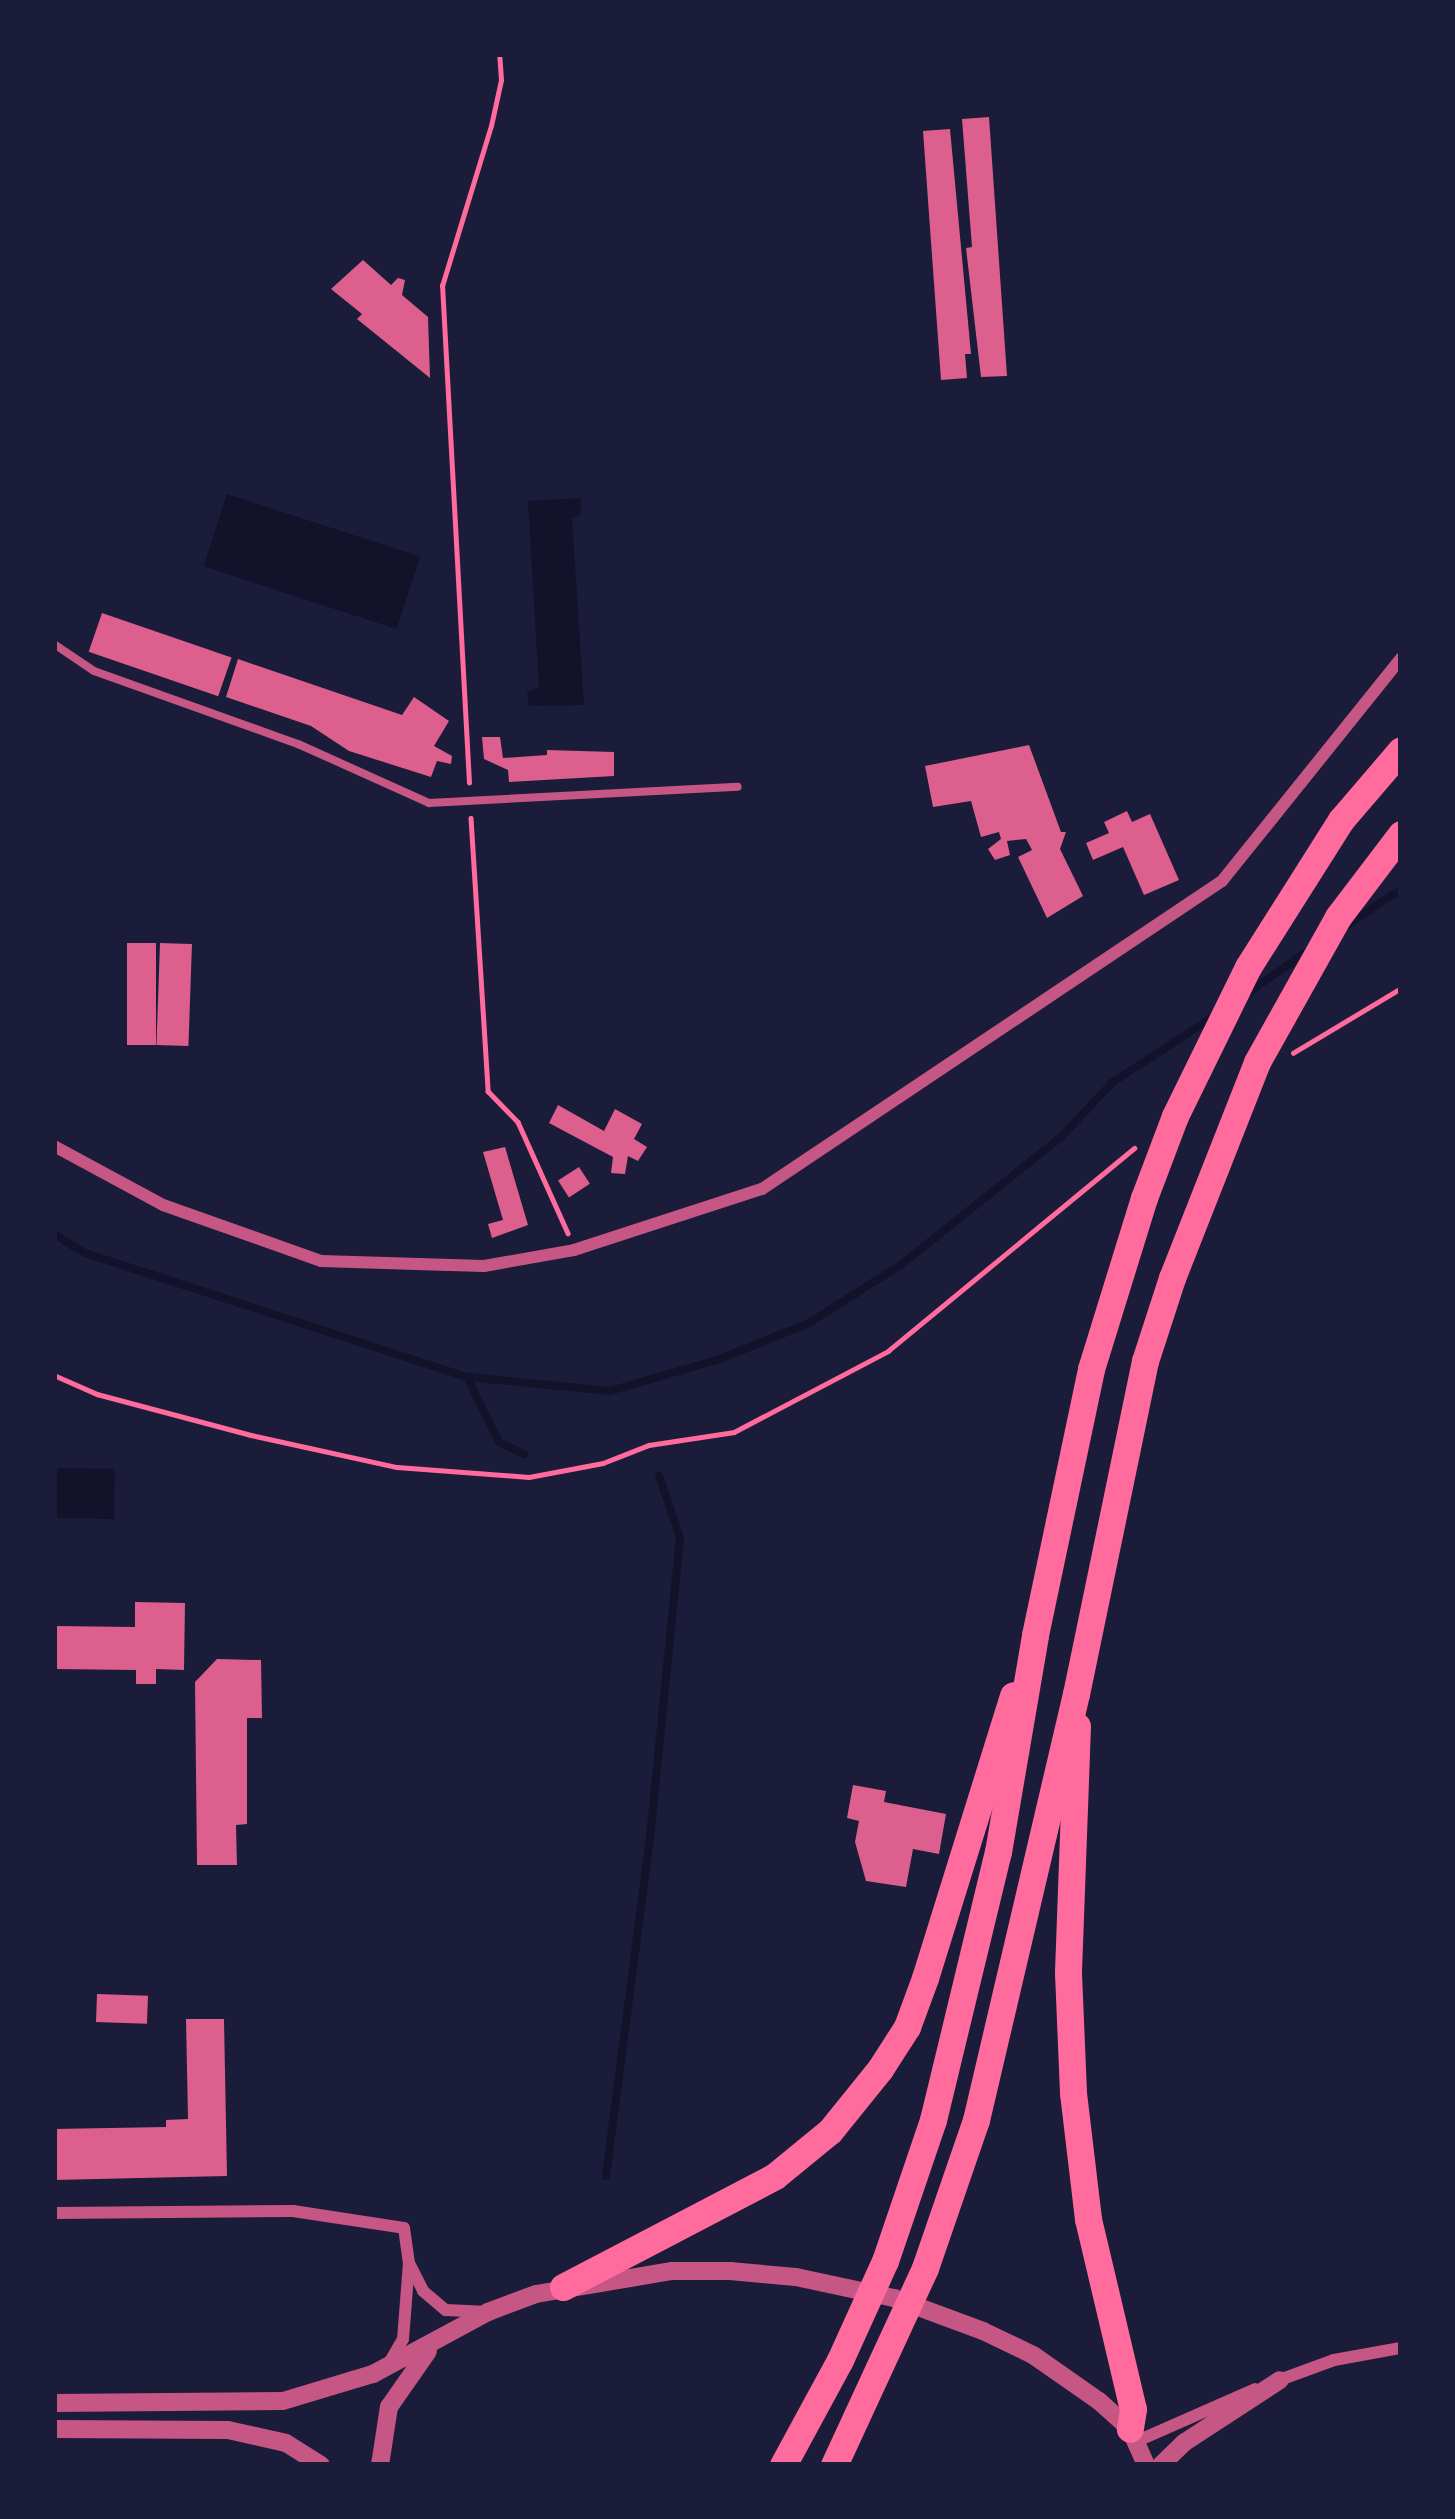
<!DOCTYPE html>
<style>
body{margin:0}
#map{position:relative;width:1455px;height:2519px;overflow:hidden;background:#1b1b3a;font-family:"Roboto Condensed",sans-serif}
div>[style]{position:absolute}
.water>*{inset:0;background:#12122b;transform-origin:0 0}
.stream>*{height:8px;margin:-4px;padding:0 4px;transform-origin:4px;border-radius:4px;background:#12122b}
.building>*{inset:0;background:#dd5f8e;transform-origin:0 0}
.path>*{height:4.5px;margin:-2.25px;padding:0 2.25px;transform-origin:2.25px;border-radius:2.25px;background:#ff6b9d}
.service>*{height:8px;margin:-4px;padding:0 4px;transform-origin:4px;border-radius:4px;background:#c65784}
.minor>*{height:12px;margin:-6px;padding:0 6px;transform-origin:6px;border-radius:6px;background:#c65784}
.tertiary>*{height:18px;margin:-9px;padding:0 9px;transform-origin:9px;border-radius:9px;background:#c65784}
.motorway>*{height:27px;margin:-13.5px;padding:0 13.5px;transform-origin:13.5px;border-radius:13.5px;background:#ff6b9d}
span{translate:-50% -50%;white-space:nowrap;text-align:center;line-height:1.15;-webkit-text-stroke:12px #1b1b3a;paint-order:stroke}
.frame{position:absolute;inset:0;border:57px solid #1b1b3a;pointer-events:none}
</style>
<div id="map">
<div class="water">
<div style="left:227px;top:494px;width:203px;height:76px;rotate:18deg"></div>
<div style="clip-path:polygon(581px 498px,581px 514px,572px 518px,584px 705px,529px 706px,527px 692px,539px 687px,528px 501px)"></div>
<div style="left:54px;top:1468px;width:61px;height:50px;rotate:1deg"></div>
</div>
<div class="stream">
<div style="left:1343px;top:928px;width:70px;rotate:-33.9deg"></div>
<div style="left:1243px;top:996px;width:75px;rotate:-34.7deg"></div>
<div style="left:54px;top:1234px;width:36px;rotate:32deg"></div>
<div style="left:85px;top:1253px;width:402px;rotate:18deg"></div>
<div style="left:467px;top:1377px;width:144px;rotate:5.6deg"></div>
<div style="left:610px;top:1391px;width:111px;rotate:-16.2deg"></div>
<div style="left:717px;top:1360px;width:99px;rotate:-21.9deg"></div>
<div style="left:809px;top:1323px;width:110px;rotate:-32.4deg"></div>
<div style="left:902px;top:1264px;width:202px;rotate:-38.6deg"></div>
<div style="left:1060px;top:1138px;width:77px;rotate:-46.6deg"></div>
<div style="left:1113px;top:1082px;width:117px;rotate:-33.1deg"></div>
<div style="left:467px;top:1377px;width:72px;rotate:63.8deg"></div>
<div style="left:499px;top:1442px;width:28px;rotate:26deg"></div>
<div style="left:606px;top:2176px;width:341px;rotate:-82.6deg"></div>
<div style="left:650px;top:1838px;width:301px;rotate:-84.3deg"></div>
<div style="left:680px;top:1538px;width:66px;rotate:-108.4deg"></div>
</div>
<div class="building">
<div style="clip-path:polygon(989px 117px,1007px 376px,981px 377px,966px 248px,972px 247px,962px 119px)"></div>
<div style="clip-path:polygon(950px 129px,971px 354px,965px 354px,967px 378px,941px 380px,923px 131px)"></div>
<div style="clip-path:polygon(363px 260px,391px 285px,398px 278px,405px 280px,402px 295px,428px 317px,430px 378px,357px 319px,362px 314px,331px 289px)"></div>
<div style="left:102px;top:613px;width:137px;height:41px;rotate:19deg"></div>
<div style="clip-path:polygon(238px 659px,402px 715px,414px 697px,449px 721px,434px 746px,452px 756px,451px 764px,437px 761px,431px 777px,349px 751px,311px 726px,226px 697px)"></div>
<div style="clip-path:polygon(482px 737px,500px 737px,503px 758px,547px 755px,547px 750px,614px 752px,614px 776px,509px 782px,508px 770px,484px 759px)"></div>
<div style="clip-path:polygon(1029px 745px,1061px 832px,1066px 832px,1060px 849px,1083px 896px,1047px 918px,1018px 857px,1032px 850px,1026px 839px,1007px 841px,1010px 855px,995px 860px,988px 849px,1001px 839px,999px 832px,981px 837px,971px 801px,933px 807px,925px 766px)"></div>
<div style="clip-path:polygon(1127px 811px,1132px 822px,1150px 814px,1179px 880px,1144px 895px,1123px 847px,1093px 860px,1086px 843px,1109px 833px,1104px 822px)"></div>
<div style="left:127px;top:943px;width:29px;height:102px"></div>
<div style="left:160px;top:943px;width:32px;height:102px;rotate:2deg"></div>
<div style="clip-path:polygon(558px 1105px,604px 1131px,615px 1109px,642px 1124px,634px 1139px,647px 1147px,638px 1161px,628px 1156px,625px 1174px,611px 1173px,613px 1157px,549px 1123px)"></div>
<div style="clip-path:polygon(505px 1147px,528px 1225px,492px 1238px,488px 1224px,503px 1220px,483px 1152px)"></div>
<div style="left:579px;top:1167px;width:20px;height:25px;rotate:57deg"></div>
<div style="clip-path:polygon(135px 1602px,185px 1603px,184px 1670px,156px 1669px,156px 1684px,136px 1684px,136px 1670px,54px 1669px,54px 1626px,135px 1627px)"></div>
<div style="clip-path:polygon(217px 1659px,261px 1660px,262px 1718px,247px 1718px,247px 1824px,236px 1825px,237px 1865px,197px 1865px,195px 1682px)"></div>
<div style="clip-path:polygon(853px 1785px,886px 1791px,884px 1802px,946px 1814px,939px 1854px,913px 1849px,906px 1887px,866px 1881px,855px 1842px,859px 1821px,847px 1818px)"></div>
<div style="left:97px;top:1994px;width:51px;height:28px;rotate:2deg"></div>
<div style="clip-path:polygon(186px 2019px,224px 2019px,227px 2176px,54px 2180px,54px 2129px,166px 2127px,166px 2120px,188px 2119px)"></div>
</div>
<div class="path">
<div style="left:469px;top:783px;width:498px;rotate:-93.1deg"></div>
<div style="left:442px;top:286px;width:167px;rotate:-73deg"></div>
<div style="left:491px;top:126px;width:47px;rotate:-77.7deg"></div>
<div style="left:501px;top:80px;width:26px;rotate:-94deg"></div>
<div style="left:471px;top:818px;width:274px;rotate:86.4deg"></div>
<div style="left:488px;top:1091px;width:43px;rotate:45.9deg"></div>
<div style="left:518px;top:1122px;width:122px;rotate:65.8deg"></div>
<div style="left:1293px;top:1053px;width:126px;rotate:-31deg"></div>
<div style="left:54px;top:1375px;width:47px;rotate:23.8deg"></div>
<div style="left:97px;top:1394px;width:159px;rotate:14.9deg"></div>
<div style="left:251px;top:1435px;width:149px;rotate:12.4deg"></div>
<div style="left:397px;top:1467px;width:132px;rotate:4.3deg"></div>
<div style="left:529px;top:1477px;width:75px;rotate:-10.7deg"></div>
<div style="left:603px;top:1463px;width:49px;rotate:-21.4deg"></div>
<div style="left:649px;top:1445px;width:86px;rotate:-8.7deg"></div>
<div style="left:734px;top:1432px;width:174px;rotate:-27.7deg"></div>
<div style="left:888px;top:1351px;width:319px;rotate:-39.5deg"></div>
</div>
<div class="service">
<div style="left:54px;top:644px;width:48px;rotate:34deg"></div>
<div style="left:94px;top:671px;width:217px;rotate:19.7deg"></div>
<div style="left:298px;top:744px;width:144px;rotate:24.2deg"></div>
<div style="left:429px;top:803px;width:309px;rotate:-3deg"></div>
</div>
<div class="minor">
<div style="left:54px;top:1146px;width:124px;rotate:28.4deg"></div>
<div style="left:163px;top:1205px;width:168px;rotate:19.5deg"></div>
<div style="left:321px;top:1261px;width:163px;rotate:1.8deg"></div>
<div style="left:484px;top:1266px;width:91px;rotate:-10.1deg"></div>
<div style="left:574px;top:1250px;width:198px;rotate:-18deg"></div>
<div style="left:762px;top:1189px;width:554px;rotate:-33.8deg"></div>
<div style="left:1222px;top:881px;width:286px;rotate:-51.2deg"></div>
<div style="left:54px;top:2213px;width:239px;rotate:-0.5deg"></div>
<div style="left:293px;top:2211px;width:112px;rotate:8.7deg"></div>
<div style="left:404px;top:2228px;width:35px;rotate:82deg"></div>
<div style="left:409px;top:2263px;width:76px;rotate:94.5deg"></div>
<div style="left:403px;top:2339px;width:28px;rotate:120deg"></div>
<div style="left:410px;top:2265px;width:29px;rotate:63deg"></div>
<div style="left:423px;top:2291px;width:30px;rotate:40deg"></div>
<div style="left:446px;top:2310px;width:41px;rotate:2.8deg"></div>
<div style="left:1274px;top:2382px;width:64px;rotate:-20.1deg"></div>
<div style="left:1334px;top:2360px;width:68px;rotate:-10.2deg"></div>
<div style="left:1135px;top:2442px;width:131px;rotate:-23.8deg"></div>
</div>
<div class="tertiary">
<div style="left:54px;top:2403px;width:229px;rotate:-0.5deg"></div>
<div style="left:283px;top:2401px;width:94px;rotate:-16.7deg"></div>
<div style="left:373px;top:2374px;width:131px;rotate:-28.3deg"></div>
<div style="left:488px;top:2312px;width:51px;rotate:-20.6deg"></div>
<div style="left:536px;top:2294px;width:138px;rotate:-9.6deg"></div>
<div style="left:672px;top:2271px;width:58px"></div>
<div style="left:730px;top:2271px;width:66px;rotate:5.2deg"></div>
<div style="left:796px;top:2277px;width:100px;rotate:12.1deg"></div>
<div style="left:894px;top:2298px;width:95px;rotate:20.3deg"></div>
<div style="left:983px;top:2331px;width:55px;rotate:25.6deg"></div>
<div style="left:1033px;top:2355px;width:80px;rotate:34.9deg"></div>
<div style="left:1099px;top:2401px;width:42px;rotate:42.1deg"></div>
<div style="left:1130px;top:2429px;width:39px;rotate:66deg"></div>
<div style="left:54px;top:2429px;width:174px;rotate:0.3deg"></div>
<div style="left:228px;top:2430px;width:59px;rotate:12.6deg"></div>
<div style="left:286px;top:2443px;width:41px;rotate:32.2deg"></div>
<div style="left:380px;top:2465px;width:59px;rotate:-81.2deg"></div>
<div style="left:389px;top:2407px;width:68px;rotate:-55.1deg"></div>
<div style="left:1161px;top:2465px;width:33px;rotate:-44deg"></div>
<div style="left:1185px;top:2442px;width:113px;rotate:-33.1deg"></div>
</div>
<div class="motorway">
<div style="left:1077px;top:1726px;width:247px;rotate:92.1deg"></div>
<div style="left:1068px;top:1973px;width:120px;rotate:87.6deg"></div>
<div style="left:1073px;top:2093px;width:127px;rotate:83.2deg"></div>
<div style="left:1088px;top:2219px;width:195px;rotate:76.7deg"></div>
<div style="left:1133px;top:2409px;width:20px;rotate:99deg"></div>
<div style="left:563px;top:2287px;width:239px;rotate:-27.6deg"></div>
<div style="left:775px;top:2176px;width:71px;rotate:-39.3deg"></div>
<div style="left:830px;top:2131px;width:80px;rotate:-51.1deg"></div>
<div style="left:880px;top:2069px;width:50px;rotate:-57.3deg"></div>
<div style="left:907px;top:2027px;width:52px;rotate:-69.8deg"></div>
<div style="left:925px;top:1978px;width:296px;rotate:-72.7deg"></div>
<div style="left:783px;top:2465px;width:119px;rotate:-61.5deg"></div>
<div style="left:840px;top:2360px;width:109px;rotate:-65.6deg"></div>
<div style="left:885px;top:2261px;width:149px;rotate:-71.2deg"></div>
<div style="left:933px;top:2120px;width:276px;rotate:-76.4deg"></div>
<div style="left:998px;top:1852px;width:220px;rotate:-80.3deg"></div>
<div style="left:1035px;top:1635px;width:272px;rotate:-78.1deg"></div>
<div style="left:1091px;top:1369px;width:179px;rotate:-72.8deg"></div>
<div style="left:1144px;top:1198px;width:88px;rotate:-69.3deg"></div>
<div style="left:1175px;top:1116px;width:166px;rotate:-63.9deg"></div>
<div style="left:1248px;top:967px;width:174px;rotate:-57.7deg"></div>
<div style="left:1341px;top:820px;width:92px;rotate:-49.4deg"></div>
<div style="left:834px;top:2465px;width:217px;rotate:-65.2deg"></div>
<div style="left:925px;top:2268px;width:157px;rotate:-71deg"></div>
<div style="left:976px;top:2120px;width:438px;rotate:-76.8deg"></div>
<div style="left:1076px;top:1694px;width:340px;rotate:-78.3deg"></div>
<div style="left:1145px;top:1361px;width:87px;rotate:-72deg"></div>
<div style="left:1172px;top:1278px;width:232px;rotate:-68.5deg"></div>
<div style="left:1257px;top:1062px;width:166px;rotate:-60.8deg"></div>
<div style="left:1338px;top:917px;width:104px;rotate:-52.8deg"></div>
</div>
<div class="frame"></div>
</div>
